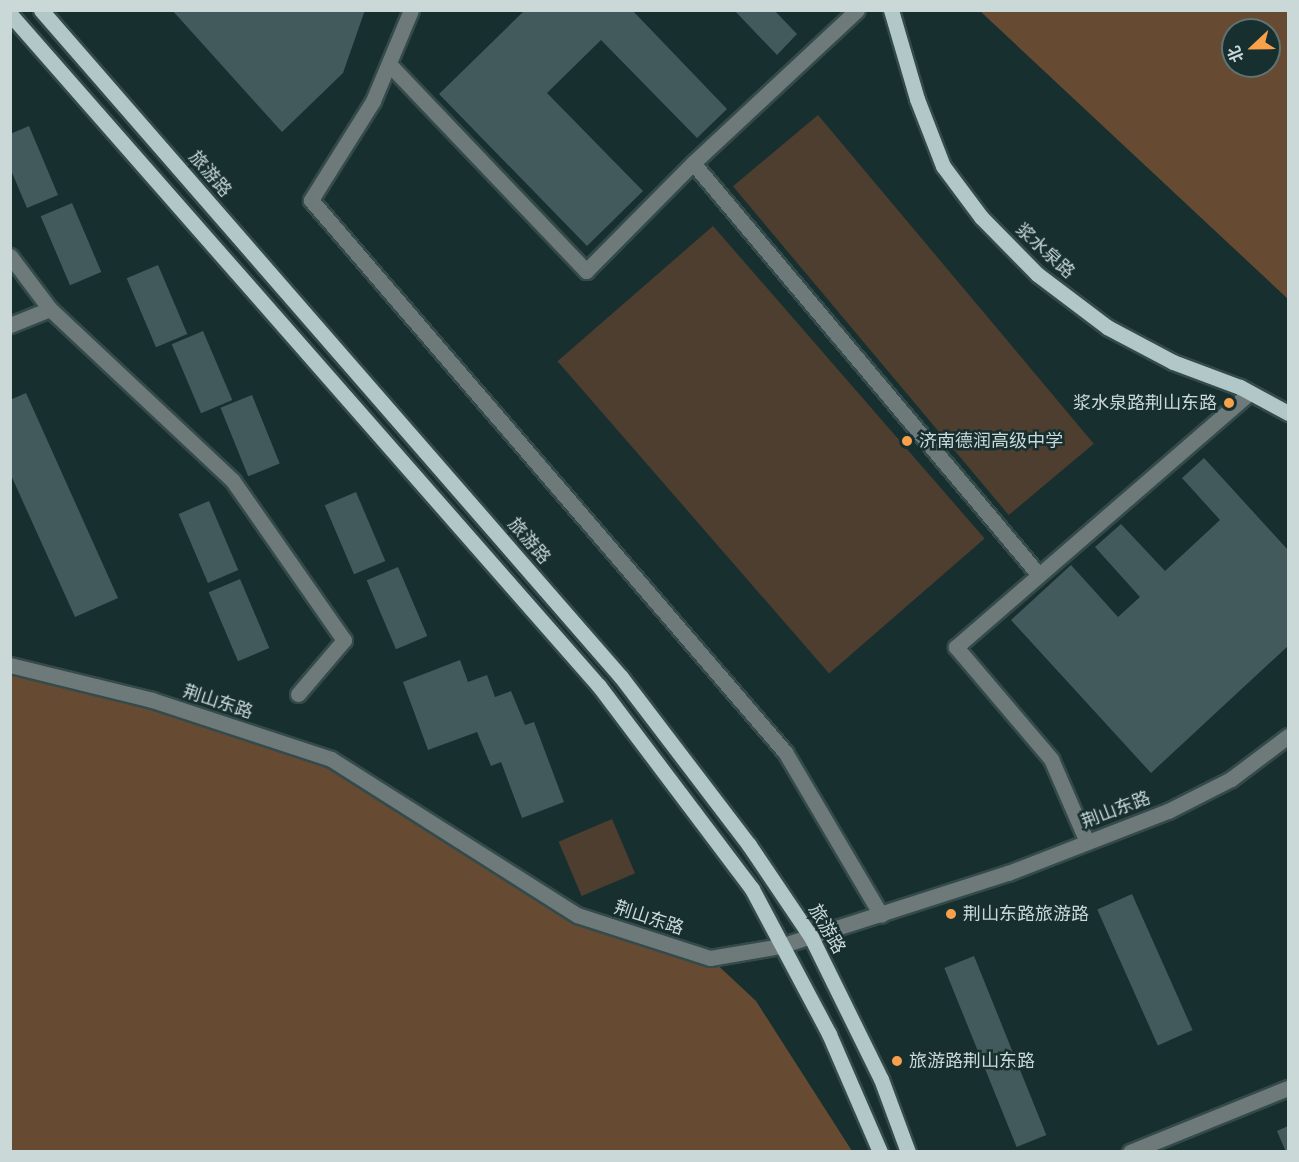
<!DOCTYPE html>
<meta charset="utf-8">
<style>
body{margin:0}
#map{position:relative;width:1299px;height:1162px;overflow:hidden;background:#182f30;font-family:"DM Sans","Noto Sans SC",sans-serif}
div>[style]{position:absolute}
.green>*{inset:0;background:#4e3e2f;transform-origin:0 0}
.forest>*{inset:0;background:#664b32}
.building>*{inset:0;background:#425a5b;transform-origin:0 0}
.roads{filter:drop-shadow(2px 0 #344a4b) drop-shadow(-2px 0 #344a4b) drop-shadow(0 2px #344a4b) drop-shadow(0 -2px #344a4b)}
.minor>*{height:15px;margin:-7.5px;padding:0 7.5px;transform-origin:7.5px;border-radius:7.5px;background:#6e7979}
.major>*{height:15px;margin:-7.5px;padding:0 7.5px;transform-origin:7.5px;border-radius:7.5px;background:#b1c7c8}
.dots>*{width:16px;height:16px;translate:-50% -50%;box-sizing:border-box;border:3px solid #182f30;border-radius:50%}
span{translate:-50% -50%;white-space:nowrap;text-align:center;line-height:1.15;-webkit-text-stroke:5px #182f30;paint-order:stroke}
.street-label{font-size:18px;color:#cad8d8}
.poi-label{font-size:18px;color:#cad8d8}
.right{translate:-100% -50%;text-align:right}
.left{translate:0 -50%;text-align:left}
.frame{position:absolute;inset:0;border:12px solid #cad8d8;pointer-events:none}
.north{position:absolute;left:1221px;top:18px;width:60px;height:60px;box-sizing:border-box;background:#182f30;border:2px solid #5f7373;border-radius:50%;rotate:248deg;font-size:16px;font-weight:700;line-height:24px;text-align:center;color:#cad8d8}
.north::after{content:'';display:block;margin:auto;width:21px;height:27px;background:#f8a14a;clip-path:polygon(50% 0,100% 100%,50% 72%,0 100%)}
</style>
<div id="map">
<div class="green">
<div style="left:818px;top:115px;width:429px;height:111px;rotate:50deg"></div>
<div style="left:713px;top:226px;width:414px;height:206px;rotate:49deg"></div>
<div style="left:612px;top:819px;width:59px;height:58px;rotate:67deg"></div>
</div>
<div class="forest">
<div style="clip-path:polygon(evenodd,980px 11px,1288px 11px,1288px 299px,980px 11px,1233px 30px,1269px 30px,1269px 66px,1233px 66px,1233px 30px)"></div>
<div style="clip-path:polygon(11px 665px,331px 759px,577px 915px,710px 958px,756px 1001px,852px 1151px,11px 1152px)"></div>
</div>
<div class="building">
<div style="clip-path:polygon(172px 10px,365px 10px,343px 73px,282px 132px)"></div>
<div style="clip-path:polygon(525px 10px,632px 10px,727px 109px,697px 138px,601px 40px,547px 93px,643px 191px,587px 246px,439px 94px)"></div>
<div style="clip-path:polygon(734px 10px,774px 10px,797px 34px,777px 55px)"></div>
<div style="clip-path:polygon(29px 126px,58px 195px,27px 208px,10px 168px,10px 134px)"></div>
<div style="left:72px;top:203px;width:75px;height:34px;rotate:67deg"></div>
<div style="left:158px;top:265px;width:75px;height:34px;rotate:67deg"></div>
<div style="left:203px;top:331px;width:75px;height:34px;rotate:67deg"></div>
<div style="clip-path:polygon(26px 393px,118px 598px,75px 617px,10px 473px,10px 400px)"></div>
<div style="left:252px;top:395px;width:74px;height:34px;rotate:68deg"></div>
<div style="clip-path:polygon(1204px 458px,1288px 550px,1288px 646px,1151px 773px,1011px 620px,1071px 565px,1118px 617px,1140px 597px,1095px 547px,1121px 524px,1165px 571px,1220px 520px,1182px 478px)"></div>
<div style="left:356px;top:492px;width:75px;height:34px;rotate:67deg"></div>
<div style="left:209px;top:501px;width:75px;height:33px;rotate:67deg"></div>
<div style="left:398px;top:567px;width:75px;height:34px;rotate:67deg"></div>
<div style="left:240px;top:579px;width:75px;height:34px;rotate:67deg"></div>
<div style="clip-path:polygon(460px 660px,468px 682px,487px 675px,495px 697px,511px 691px,525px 725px,534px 722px,564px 802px,522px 818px,501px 762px,491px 766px,477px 732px,428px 750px,403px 682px)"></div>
<div style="left:1132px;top:894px;width:149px;height:38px;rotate:66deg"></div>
<div style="left:974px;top:956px;width:193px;height:32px;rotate:68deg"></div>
<div style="clip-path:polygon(1288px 1126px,1288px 1152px,1286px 1152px,1277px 1131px)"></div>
</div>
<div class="roads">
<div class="minor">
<div style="left:411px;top:10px;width:99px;rotate:112.7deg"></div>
<div style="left:373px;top:101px;width:117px;rotate:122.1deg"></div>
<div style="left:311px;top:200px;width:728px;rotate:49.35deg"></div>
<div style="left:785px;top:752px;width:189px;rotate:59.5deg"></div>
<div style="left:389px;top:64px;width:286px;rotate:46.4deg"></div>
<div style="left:586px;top:271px;width:152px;rotate:-45.3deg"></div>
<div style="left:693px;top:163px;width:224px;rotate:-43deg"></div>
<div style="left:693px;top:163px;width:538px;rotate:49.98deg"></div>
<div style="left:10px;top:256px;width:66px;rotate:53deg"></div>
<div style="left:50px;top:309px;width:251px;rotate:43.2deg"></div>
<div style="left:233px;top:481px;width:194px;rotate:55.1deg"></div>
<div style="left:344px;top:640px;width:71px;rotate:130.4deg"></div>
<div style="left:10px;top:325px;width:43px;rotate:-21.8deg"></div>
<div style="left:10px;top:665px;width:146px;rotate:13.8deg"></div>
<div style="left:152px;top:700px;width:188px;rotate:18.2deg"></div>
<div style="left:331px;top:759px;width:291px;rotate:32.4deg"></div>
<div style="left:577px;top:915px;width:140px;rotate:17.9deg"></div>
<div style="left:710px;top:958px;width:71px;rotate:-9.7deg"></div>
<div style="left:780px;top:946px;width:239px;rotate:-17.8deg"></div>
<div style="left:1008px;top:873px;width:172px;rotate:-21.2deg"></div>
<div style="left:1168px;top:811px;width:71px;rotate:-26.9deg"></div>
<div style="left:1231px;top:779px;width:71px;rotate:-37deg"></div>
<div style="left:1087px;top:842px;width:90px;rotate:-113.4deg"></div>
<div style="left:1051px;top:759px;width:147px;rotate:-130.3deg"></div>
<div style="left:956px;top:647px;width:388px;rotate:-40.9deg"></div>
<div style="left:1130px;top:1152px;width:170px;rotate:-22.1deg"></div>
</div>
<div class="major">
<div style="left:41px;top:10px;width:884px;rotate:48.99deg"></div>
<div style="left:621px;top:677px;width:211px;rotate:52.7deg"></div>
<div style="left:749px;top:845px;width:111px;rotate:56deg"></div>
<div style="left:811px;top:937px;width:158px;rotate:63.8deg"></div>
<div style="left:881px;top:1079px;width:78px;rotate:69.7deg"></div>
<div style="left:891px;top:10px;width:93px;rotate:73.7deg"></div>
<div style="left:917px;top:99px;width:72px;rotate:68.8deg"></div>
<div style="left:943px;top:166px;width:64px;rotate:53.3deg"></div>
<div style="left:981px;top:217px;width:80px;rotate:45.5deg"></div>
<div style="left:1037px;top:274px;width:88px;rotate:37.1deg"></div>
<div style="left:1107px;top:327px;width:75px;rotate:27.9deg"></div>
<div style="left:1173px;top:362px;width:72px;rotate:20.5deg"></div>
<div style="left:1240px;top:387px;width:55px;rotate:28.4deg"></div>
<div style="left:10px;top:14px;width:894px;rotate:48.77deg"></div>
<div style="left:599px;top:686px;width:254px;rotate:53deg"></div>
<div style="left:752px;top:889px;width:164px;rotate:62deg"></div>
<div style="left:829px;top:1034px;width:129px;rotate:66.6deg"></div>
</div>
</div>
<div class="dots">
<div style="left:1229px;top:403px;background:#f8a14a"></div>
<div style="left:907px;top:441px;background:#f8a14a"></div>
<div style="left:951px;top:914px;background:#f8a14a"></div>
<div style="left:897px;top:1061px;background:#f8a14a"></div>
</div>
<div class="street-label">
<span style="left:210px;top:174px;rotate:49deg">旅游路</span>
<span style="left:1045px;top:251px;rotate:42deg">浆水泉路</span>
<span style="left:529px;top:541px;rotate:49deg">旅游路</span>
<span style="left:218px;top:702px;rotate:18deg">荆山东路</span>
<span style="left:1116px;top:810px;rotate:-21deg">荆山东路</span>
<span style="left:649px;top:918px;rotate:18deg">荆山东路</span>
<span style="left:827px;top:929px;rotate:60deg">旅游路</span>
</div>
<div class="poi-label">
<span class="right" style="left:1217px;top:403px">浆水泉路荆山东路</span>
<span class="left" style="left:919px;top:441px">济南德润高级中学</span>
<span class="left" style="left:963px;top:914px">荆山东路旅游路</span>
<span class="left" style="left:909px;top:1061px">旅游路荆山东路</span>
</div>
<div class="frame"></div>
<div class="north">北</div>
</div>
